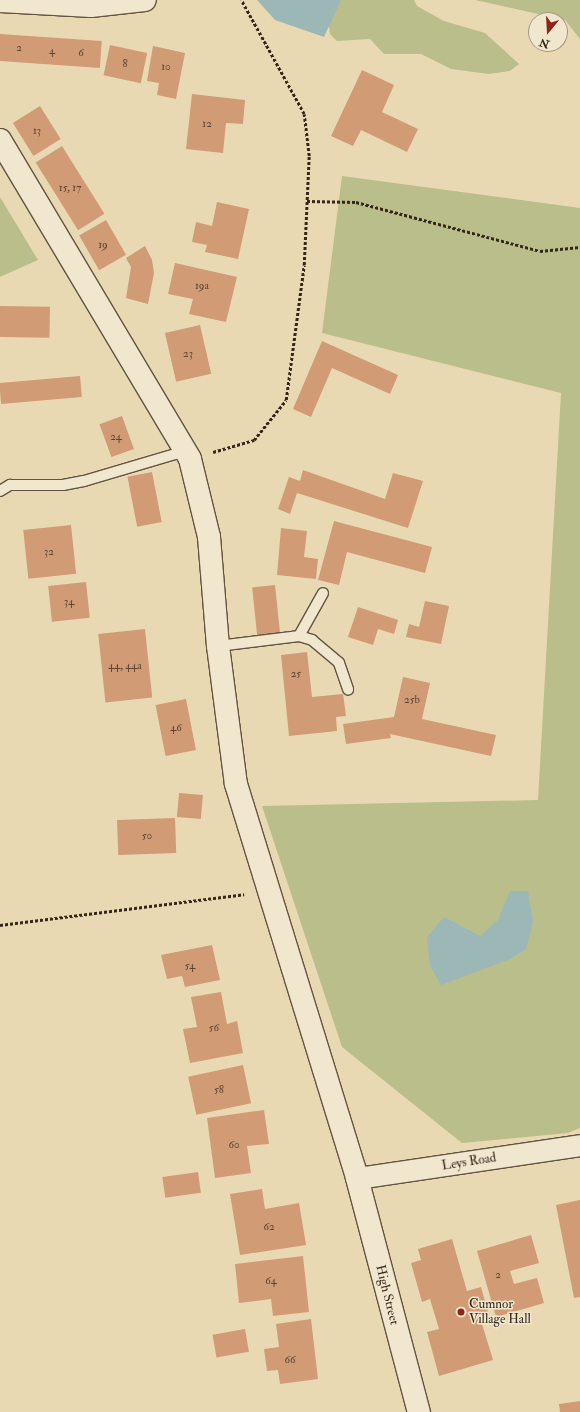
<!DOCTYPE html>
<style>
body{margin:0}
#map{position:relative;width:580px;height:1412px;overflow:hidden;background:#e9d9b3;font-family:"IM FELL Double Pica",serif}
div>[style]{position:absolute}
.green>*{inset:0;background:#babe8a}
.water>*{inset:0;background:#9bb8b7}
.building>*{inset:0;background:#d19b76;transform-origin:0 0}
.path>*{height:2.5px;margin-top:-1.25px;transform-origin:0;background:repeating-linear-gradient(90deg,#352719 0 3px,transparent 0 5px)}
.roads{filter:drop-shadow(1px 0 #625440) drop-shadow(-1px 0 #625440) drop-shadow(0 1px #625440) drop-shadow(0 -1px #625440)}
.lane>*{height:10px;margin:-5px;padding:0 5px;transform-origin:5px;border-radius:5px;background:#f1e6ce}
.street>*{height:21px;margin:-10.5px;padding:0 10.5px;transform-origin:10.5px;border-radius:10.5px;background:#f1e6ce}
.secondary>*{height:22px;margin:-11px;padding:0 11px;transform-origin:11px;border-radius:11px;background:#f1e6ce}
.dots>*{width:11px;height:11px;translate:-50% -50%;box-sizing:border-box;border:2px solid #f1e6ce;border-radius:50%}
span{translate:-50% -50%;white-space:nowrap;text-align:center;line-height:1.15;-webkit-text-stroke:3px #f1e6ce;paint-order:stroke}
.number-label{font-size:11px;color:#5c4430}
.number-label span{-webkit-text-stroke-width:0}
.street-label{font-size:13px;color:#352719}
.poi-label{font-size:13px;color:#352719}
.left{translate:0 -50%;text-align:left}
.north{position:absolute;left:528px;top:12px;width:40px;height:40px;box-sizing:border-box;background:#f1e6ce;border:1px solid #a69a86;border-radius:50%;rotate:198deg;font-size:11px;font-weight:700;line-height:16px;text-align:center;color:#352719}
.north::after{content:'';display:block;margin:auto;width:14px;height:18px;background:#8f2418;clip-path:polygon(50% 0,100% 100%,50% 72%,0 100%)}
</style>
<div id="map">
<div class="green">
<div style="clip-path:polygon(325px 0,414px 0,417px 6px,444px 21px,485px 33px,519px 64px,510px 71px,489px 74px,451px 69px,421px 54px,384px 54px,370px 39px,337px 41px,330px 34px)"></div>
<div style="clip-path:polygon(475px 0,580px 0,580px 39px,565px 20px)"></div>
<div style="clip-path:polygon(342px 176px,580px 208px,580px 1128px,568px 1133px,462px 1143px,342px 1047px,262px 806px,538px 800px,561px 393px,322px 333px)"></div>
<div style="clip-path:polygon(0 197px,38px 260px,0 277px)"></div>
</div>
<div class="water">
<div style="clip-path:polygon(257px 0,341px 0,324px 37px,275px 20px)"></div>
<div style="clip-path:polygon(510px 891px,528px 891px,533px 922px,526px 949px,510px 959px,441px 985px,430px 966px,427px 937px,444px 917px,480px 936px,498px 920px)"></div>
</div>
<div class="building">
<div style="left:0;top:34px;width:102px;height:27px;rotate:4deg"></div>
<div style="left:110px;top:45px;width:38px;height:31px;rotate:12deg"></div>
<div style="clip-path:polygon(153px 46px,185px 53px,176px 99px,157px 95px,159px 83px,147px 81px)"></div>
<div style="clip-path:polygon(362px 70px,394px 85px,382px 112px,418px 129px,407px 152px,361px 130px,353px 146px,331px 136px)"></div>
<div style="clip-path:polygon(192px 94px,245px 100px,243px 124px,226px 123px,223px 153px,186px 149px)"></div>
<div style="left:40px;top:106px;width:39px;height:32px;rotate:58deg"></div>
<div style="left:62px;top:146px;width:80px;height:31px;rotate:58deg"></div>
<div style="clip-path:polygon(217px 202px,249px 209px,238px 259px,205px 252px,207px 245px,192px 242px,196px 222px,212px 226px)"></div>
<div style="left:106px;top:220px;width:40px;height:31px;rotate:60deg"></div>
<div style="clip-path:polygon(145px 246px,152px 260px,154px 273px,148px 304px,126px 298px,131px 267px,126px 258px)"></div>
<div style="clip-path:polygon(175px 263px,237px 277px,226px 322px,189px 314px,193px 299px,168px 294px)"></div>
<div style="left:0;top:306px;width:50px;height:31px;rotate:1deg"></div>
<div style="left:200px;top:325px;width:50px;height:36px;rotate:77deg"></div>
<div style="clip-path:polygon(322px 341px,398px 375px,390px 394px,332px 368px,311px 417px,293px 409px)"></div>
<div style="left:80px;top:376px;width:21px;height:81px;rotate:85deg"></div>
<div style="left:122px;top:416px;width:35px;height:24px;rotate:70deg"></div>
<div style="clip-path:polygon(303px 470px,385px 499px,393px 473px,423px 481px,408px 528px,297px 493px,290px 514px,278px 509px,289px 477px,300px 481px)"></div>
<div style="left:152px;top:472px;width:51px;height:25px;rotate:79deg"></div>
<div style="clip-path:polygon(334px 521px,432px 547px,425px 573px,347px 552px,339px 585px,318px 580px)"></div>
<div style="left:71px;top:525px;width:49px;height:48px;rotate:84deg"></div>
<div style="clip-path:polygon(281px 528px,307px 531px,304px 557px,318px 559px,316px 579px,277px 575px)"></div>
<div style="left:86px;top:582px;width:36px;height:38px;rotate:84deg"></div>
<div style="left:275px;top:585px;width:48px;height:23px;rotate:84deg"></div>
<div style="clip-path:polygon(425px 601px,449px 606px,441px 644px,406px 637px,409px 624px,419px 627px)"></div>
<div style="clip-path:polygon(358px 607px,398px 620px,394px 634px,378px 629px,373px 645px,348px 637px)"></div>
<div style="left:145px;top:629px;width:69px;height:47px;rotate:84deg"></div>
<div style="clip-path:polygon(307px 652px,312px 697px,343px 694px,346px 716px,336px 717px,337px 731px,289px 736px,281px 655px)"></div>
<div style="clip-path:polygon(403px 677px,430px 683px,422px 719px,496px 735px,491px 756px,390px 734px,391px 738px,346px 744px,343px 724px,394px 717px)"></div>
<div style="left:186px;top:699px;width:52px;height:31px;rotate:79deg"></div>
<div style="left:179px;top:793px;width:24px;height:24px;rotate:5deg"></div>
<div style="left:175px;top:818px;width:35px;height:58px;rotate:88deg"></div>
<div style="clip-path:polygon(212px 945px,220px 980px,185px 987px,182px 976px,167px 979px,161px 955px)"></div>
<div style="clip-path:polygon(221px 992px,227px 1024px,237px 1021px,243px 1053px,190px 1063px,183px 1029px,197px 1027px,191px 997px)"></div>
<div style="left:243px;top:1065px;width:39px;height:56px;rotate:78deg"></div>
<div style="clip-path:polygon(264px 1110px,269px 1144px,247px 1146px,251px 1173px,215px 1178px,207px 1118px)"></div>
<div style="left:198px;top:1172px;width:21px;height:36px;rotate:82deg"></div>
<div style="clip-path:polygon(262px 1189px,265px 1209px,299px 1203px,306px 1245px,240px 1255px,230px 1194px)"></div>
<div style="clip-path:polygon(580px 1200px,580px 1297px,574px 1298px,556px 1205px)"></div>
<div style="clip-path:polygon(531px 1235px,539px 1263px,510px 1271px,514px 1284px,537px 1278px,544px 1303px,496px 1317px,477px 1251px)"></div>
<div style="clip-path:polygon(452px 1239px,467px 1291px,481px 1287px,491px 1322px,482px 1324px,493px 1360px,439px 1376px,427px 1332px,439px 1329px,430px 1299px,422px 1302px,411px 1263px,421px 1260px,418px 1249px)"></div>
<div style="clip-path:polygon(303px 1256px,309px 1312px,273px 1316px,271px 1299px,239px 1303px,235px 1264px)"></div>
<div style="clip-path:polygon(311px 1319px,318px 1379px,280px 1384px,278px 1370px,267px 1371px,264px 1349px,279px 1347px,276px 1324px)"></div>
<div style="left:245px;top:1329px;width:23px;height:33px;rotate:80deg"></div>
<div style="clip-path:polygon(580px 1401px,580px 1412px,560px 1412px,559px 1404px)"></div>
</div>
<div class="path">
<div style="left:307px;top:201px;width:49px;rotate:1.2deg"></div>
<div style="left:356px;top:202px;width:190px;rotate:14.9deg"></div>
<div style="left:540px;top:251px;width:40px;rotate:-5.7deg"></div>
<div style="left:213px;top:452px;width:43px;rotate:-16.3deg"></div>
<div style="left:254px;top:440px;width:51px;rotate:-51.3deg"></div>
<div style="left:286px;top:400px;width:136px;rotate:-82.4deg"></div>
<div style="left:304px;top:265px;width:109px;rotate:-87.4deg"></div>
<div style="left:309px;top:156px;width:42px;rotate:-96.8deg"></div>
<div style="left:304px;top:114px;width:130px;rotate:-118.9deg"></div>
<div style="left:0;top:925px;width:246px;rotate:-7.2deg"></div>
</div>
<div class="roads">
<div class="lane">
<div style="left:0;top:491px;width:12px;rotate:-31deg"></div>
<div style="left:10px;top:485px;width:53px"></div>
<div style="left:63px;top:485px;width:21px;rotate:-11deg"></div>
<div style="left:84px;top:481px;width:105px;rotate:-16.5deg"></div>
<div style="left:299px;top:636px;width:49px;rotate:-60.8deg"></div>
<div style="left:218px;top:646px;width:82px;rotate:-7deg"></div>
<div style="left:299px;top:636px;width:14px;rotate:17deg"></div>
<div style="left:312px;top:640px;width:35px;rotate:40deg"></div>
<div style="left:339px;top:663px;width:28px;rotate:71deg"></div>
</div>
<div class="street">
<div style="left:357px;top:1178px;width:225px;rotate:-8.4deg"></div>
</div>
<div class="secondary">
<div style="left:0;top:1px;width:91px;rotate:3.1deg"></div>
<div style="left:91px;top:6px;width:54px;rotate:-6.3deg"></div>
<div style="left:0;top:140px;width:371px;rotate:59.2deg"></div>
<div style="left:190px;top:459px;width:80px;rotate:76.3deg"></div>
<div style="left:209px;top:537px;width:109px;rotate:85.3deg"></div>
<div style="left:218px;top:646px;width:139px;rotate:82.6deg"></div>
<div style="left:236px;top:784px;width:412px;rotate:72.9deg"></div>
<div style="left:357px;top:1178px;width:242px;rotate:75.2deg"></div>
</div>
</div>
<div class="dots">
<div style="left:461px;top:1312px;background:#8f2418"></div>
</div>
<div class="number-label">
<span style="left:19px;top:48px">2</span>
<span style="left:52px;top:51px">4</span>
<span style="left:81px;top:53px">6</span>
<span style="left:125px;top:64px">8</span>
<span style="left:166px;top:67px">10</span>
<span style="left:207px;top:124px">12</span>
<span style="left:37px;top:131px">13</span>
<span style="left:70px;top:188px">15, 17</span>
<span style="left:103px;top:245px">19</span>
<span style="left:202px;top:286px">19a</span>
<span style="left:188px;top:354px">23</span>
<span style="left:116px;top:437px">24</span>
<span style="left:49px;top:552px">32</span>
<span style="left:69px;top:602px">34</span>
<span style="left:125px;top:666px">44, 44a</span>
<span style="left:296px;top:674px">25</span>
<span style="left:412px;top:700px">25b</span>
<span style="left:176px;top:728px">46</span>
<span style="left:147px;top:836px">50</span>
<span style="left:190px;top:966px">54</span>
<span style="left:214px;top:1028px">56</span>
<span style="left:219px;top:1090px">58</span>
<span style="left:234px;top:1145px">60</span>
<span style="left:269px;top:1227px">62</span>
<span style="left:498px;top:1275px">2</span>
<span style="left:271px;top:1281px">64</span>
<span style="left:290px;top:1360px">66</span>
</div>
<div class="street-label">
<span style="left:469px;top:1162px;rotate:-9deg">Leys Road</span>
<span style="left:387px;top:1295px;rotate:76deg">High Street</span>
</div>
<div class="poi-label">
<span class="left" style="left:469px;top:1312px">Cumnor<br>Village Hall</span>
</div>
<div class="north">N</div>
</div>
